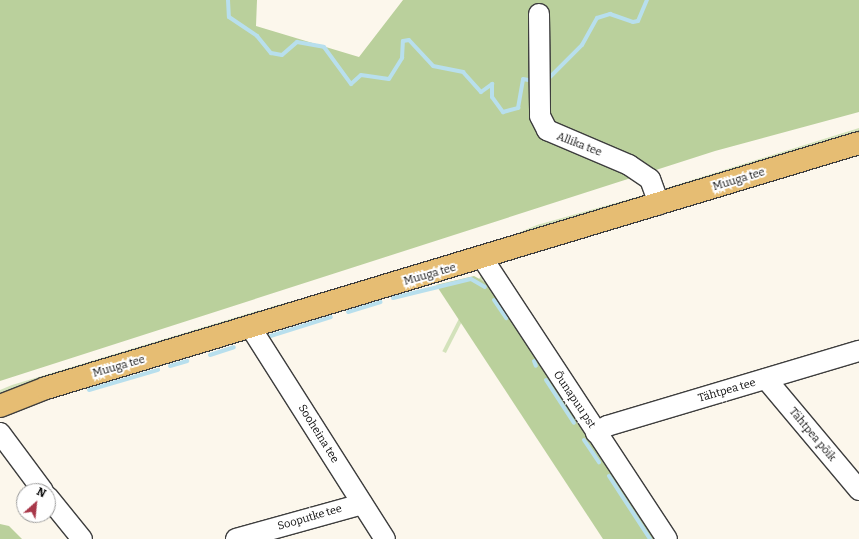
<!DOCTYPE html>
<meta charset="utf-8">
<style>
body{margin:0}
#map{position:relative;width:859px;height:539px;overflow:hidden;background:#fcf7ec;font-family:Bitter,serif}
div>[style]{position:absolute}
.green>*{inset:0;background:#d3e2bb;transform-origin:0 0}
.forest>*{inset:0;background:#bad09c}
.stream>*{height:4px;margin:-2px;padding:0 2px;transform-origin:2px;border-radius:2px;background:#b8dfed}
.roads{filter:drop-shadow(1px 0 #3e3e3e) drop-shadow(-1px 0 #3e3e3e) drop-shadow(0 1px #3e3e3e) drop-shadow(0 -1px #3e3e3e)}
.minor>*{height:20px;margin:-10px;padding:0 10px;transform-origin:10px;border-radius:10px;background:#fff}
.major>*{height:22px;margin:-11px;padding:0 11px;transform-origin:11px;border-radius:11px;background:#e6bd73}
span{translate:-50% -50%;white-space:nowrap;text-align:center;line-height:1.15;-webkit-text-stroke:4px #fff;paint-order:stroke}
.street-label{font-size:11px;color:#0b0b0b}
.north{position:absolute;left:16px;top:483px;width:40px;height:40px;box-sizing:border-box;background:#fff;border:1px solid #9d9d9d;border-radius:50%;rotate:27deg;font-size:11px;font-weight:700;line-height:16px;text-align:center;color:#0b0b0b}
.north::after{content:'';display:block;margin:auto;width:14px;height:18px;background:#a83749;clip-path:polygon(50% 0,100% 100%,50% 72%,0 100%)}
</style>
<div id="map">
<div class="green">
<div style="clip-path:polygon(859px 128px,859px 136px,675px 192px,660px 190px)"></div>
<div style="clip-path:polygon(651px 193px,651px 194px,511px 240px,513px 235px,537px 225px)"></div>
<div style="left:500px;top:238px;width:4px;height:127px;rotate:27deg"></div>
<div style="clip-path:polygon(319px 294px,319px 295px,269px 314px,270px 307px)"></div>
<div style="clip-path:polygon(260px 310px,263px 312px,0 397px,0 390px,12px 385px)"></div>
</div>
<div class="forest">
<div style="clip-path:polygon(0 0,257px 0,256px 26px,359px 57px,403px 0,859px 0,859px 112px,715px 151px,0 381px)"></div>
<div style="clip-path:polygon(474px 276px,485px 282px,658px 539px,603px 539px,436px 285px)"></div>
<div style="clip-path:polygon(0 524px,9px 526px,22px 539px,0 539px)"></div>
</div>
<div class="stream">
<div style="left:228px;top:0;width:17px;rotate:87deg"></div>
<div style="left:229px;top:17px;width:34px;rotate:34deg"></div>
<div style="left:257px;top:36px;width:22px;rotate:51deg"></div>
<div style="left:271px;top:53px;width:11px;rotate:10deg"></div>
<div style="left:282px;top:55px;width:20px;rotate:-41deg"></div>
<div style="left:297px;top:42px;width:27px;rotate:10deg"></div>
<div style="left:324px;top:47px;width:46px;rotate:53.9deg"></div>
<div style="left:351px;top:84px;width:13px;rotate:-42deg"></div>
<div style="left:361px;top:75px;width:28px;rotate:8deg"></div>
<div style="left:389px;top:79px;width:25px;rotate:-58deg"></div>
<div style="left:402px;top:58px;width:17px;rotate:-87deg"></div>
<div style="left:403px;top:41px;width:6px;rotate:-9deg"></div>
<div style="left:409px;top:40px;width:35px;rotate:47deg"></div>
<div style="left:433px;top:66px;width:31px;rotate:11deg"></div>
<div style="left:463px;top:72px;width:27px;rotate:48deg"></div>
<div style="left:481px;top:92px;width:14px;rotate:-36deg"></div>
<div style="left:492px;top:84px;width:13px;rotate:90deg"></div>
<div style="left:492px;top:97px;width:19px;rotate:54deg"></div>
<div style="left:503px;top:112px;width:16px;rotate:-15deg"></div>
<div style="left:518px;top:108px;width:29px;rotate:-80deg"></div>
<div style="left:523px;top:79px;width:11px;rotate:10deg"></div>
<div style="left:546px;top:81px;width:51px;rotate:-45deg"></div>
<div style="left:582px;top:45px;width:31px;rotate:-61deg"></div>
<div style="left:597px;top:18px;width:14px;rotate:-17deg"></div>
<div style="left:610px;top:14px;width:24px;rotate:19deg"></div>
<div style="left:633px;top:22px;width:5px;rotate:-11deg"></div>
<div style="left:638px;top:21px;width:23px;rotate:-67deg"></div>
<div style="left:393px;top:298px;width:80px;rotate:-13.7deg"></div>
<div style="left:471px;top:279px;width:16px;rotate:30deg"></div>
<div style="left:494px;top:300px;width:22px;rotate:56deg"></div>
<div style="left:348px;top:312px;width:34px;rotate:-17deg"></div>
<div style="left:264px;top:338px;width:70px;rotate:-17.4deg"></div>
<div style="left:210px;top:355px;width:25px;rotate:-18deg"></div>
<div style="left:534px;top:361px;width:5px;rotate:68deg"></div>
<div style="left:170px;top:366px;width:18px;rotate:-16deg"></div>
<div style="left:546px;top:380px;width:51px;rotate:56.9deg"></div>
<div style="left:89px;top:390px;width:72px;rotate:-16.2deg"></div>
<div style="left:584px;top:440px;width:27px;rotate:56deg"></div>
<div style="left:609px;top:476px;width:75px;rotate:56.9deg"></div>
</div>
<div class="roads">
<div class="minor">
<div style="left:539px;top:14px;width:102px;rotate:89.4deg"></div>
<div style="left:540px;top:116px;width:16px;rotate:63deg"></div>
<div style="left:547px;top:130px;width:89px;rotate:23.1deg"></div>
<div style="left:629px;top:165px;width:25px;rotate:34deg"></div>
<div style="left:650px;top:179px;width:27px;rotate:70deg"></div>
<div style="left:483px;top:259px;width:335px;rotate:56.7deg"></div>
<div style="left:251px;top:328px;width:250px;rotate:57.6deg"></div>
<div style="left:766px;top:379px;width:145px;rotate:50deg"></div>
<div style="left:0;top:433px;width:72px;rotate:53.4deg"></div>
<div style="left:596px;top:433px;width:13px;rotate:-32deg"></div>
<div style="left:607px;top:426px;width:263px;rotate:-16.6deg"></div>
<div style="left:48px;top:497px;width:54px;rotate:51deg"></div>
<div style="left:236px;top:539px;width:131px;rotate:-15.5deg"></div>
</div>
<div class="major">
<div style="left:0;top:406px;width:49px;rotate:-21.4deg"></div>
<div style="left:46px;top:388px;width:849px;rotate:-16.77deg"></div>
</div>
</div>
<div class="street-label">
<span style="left:579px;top:145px;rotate:21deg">Allika tee</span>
<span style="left:739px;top:180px;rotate:-17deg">Muuga tee</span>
<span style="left:430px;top:275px;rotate:-16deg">Muuga tee</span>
<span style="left:119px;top:367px;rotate:-16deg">Muuga tee</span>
<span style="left:727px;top:391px;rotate:-16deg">Tähtpea tee</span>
<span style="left:574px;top:400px;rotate:56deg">Õunapuu pst</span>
<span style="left:318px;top:434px;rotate:58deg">Sooheina tee</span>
<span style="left:812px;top:435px;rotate:50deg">Tähtpea põik</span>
<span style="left:310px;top:518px;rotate:-16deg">Sooputke tee</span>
</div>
<div class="north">N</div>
</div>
